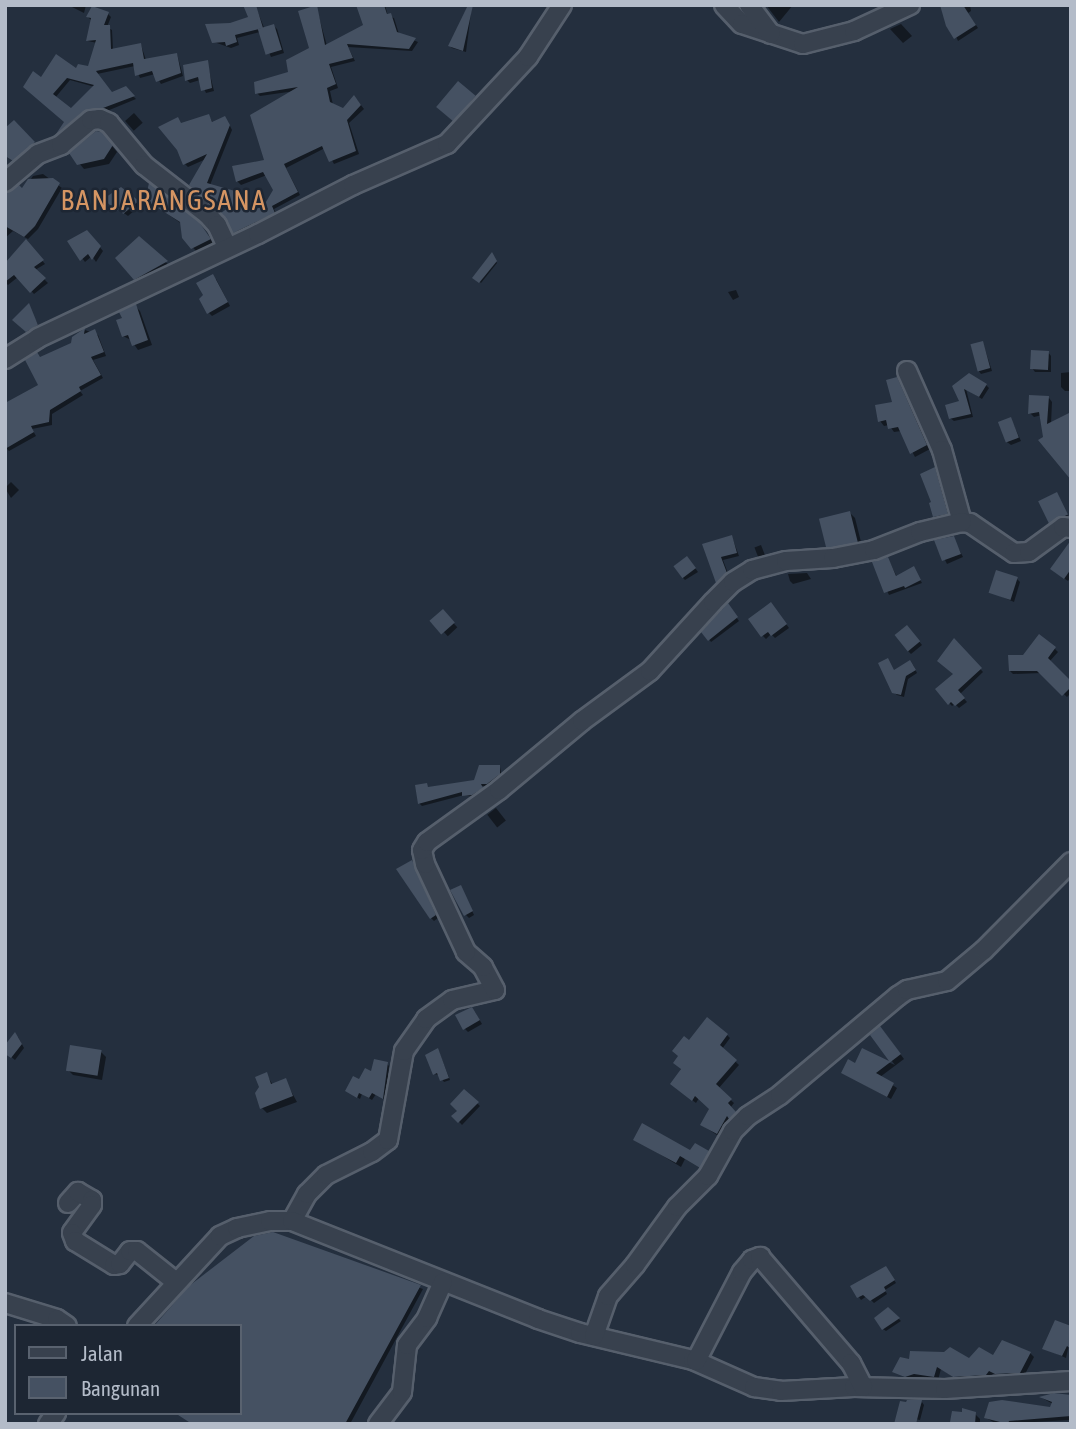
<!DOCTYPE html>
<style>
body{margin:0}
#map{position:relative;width:1076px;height:1429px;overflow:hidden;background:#242f3e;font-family:"Asap Condensed",sans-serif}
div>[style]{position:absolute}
.shadow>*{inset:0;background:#0007;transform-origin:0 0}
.building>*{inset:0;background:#455162;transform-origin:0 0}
.roads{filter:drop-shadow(2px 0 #565f6c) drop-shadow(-2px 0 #565f6c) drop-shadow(0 2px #565f6c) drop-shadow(0 -2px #565f6c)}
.minor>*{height:18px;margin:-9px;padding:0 9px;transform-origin:9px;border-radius:9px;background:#38414e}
span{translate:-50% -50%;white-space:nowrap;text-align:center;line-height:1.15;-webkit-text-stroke:5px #1d2633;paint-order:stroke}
.quarter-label{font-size:28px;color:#d59563;letter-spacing:2px}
.frame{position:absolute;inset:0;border:7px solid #b4bcc9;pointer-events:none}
.legend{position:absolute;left:14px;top:1324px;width:228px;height:91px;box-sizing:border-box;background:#1d2633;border:2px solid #59626f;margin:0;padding:9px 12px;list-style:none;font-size:21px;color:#b4bcc9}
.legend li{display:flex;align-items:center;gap:14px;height:35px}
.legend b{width:35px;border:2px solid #59626f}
</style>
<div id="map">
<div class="shadow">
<div style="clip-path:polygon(68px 5px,86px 5px,84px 13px)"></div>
<div style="clip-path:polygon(255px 5px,265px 30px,274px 26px,277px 29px,284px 53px,271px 57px,260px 32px,237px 38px,239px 45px,231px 48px,214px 42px,230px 25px,251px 18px)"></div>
<div style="clip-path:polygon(358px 5px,385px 5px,388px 16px,394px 18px,399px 34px,418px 42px,412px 51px,348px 47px,355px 61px,331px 67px,338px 88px,330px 91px,333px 105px,344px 110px,357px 100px,364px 109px,349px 123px,359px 154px,334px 164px,325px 148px,286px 168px,300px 195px,274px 209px,277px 216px,238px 235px,230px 209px,214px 204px,194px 188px,206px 159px,188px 167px,185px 164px,182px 125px,209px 116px,213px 123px,228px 122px,232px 130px,210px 185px,241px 194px,250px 212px,264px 208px,275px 190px,267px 175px,241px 185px,237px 181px,267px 161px,295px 91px,260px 96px,257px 93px,290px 73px,311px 49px,316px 6px,327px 46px,365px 25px)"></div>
<div style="clip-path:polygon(472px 5px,466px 52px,452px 48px,450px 46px)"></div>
<div style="clip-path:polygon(766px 5px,793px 5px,779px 22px)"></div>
<div style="clip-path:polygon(941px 5px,970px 5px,971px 11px,968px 13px,978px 28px,958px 41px)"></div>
<div style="clip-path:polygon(evenodd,108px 14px,111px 17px,107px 27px,112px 30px,113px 50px,141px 45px,146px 60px,177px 54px,183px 76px,161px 84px,155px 74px,140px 78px,135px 66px,97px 74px,112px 94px,125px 88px,136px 99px,107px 111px,88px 113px,60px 136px,58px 134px,66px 122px,42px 79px,89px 69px,97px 43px,88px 41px,91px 20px,88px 17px,108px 14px,70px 80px,95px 87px,71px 110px,55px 98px,70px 80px)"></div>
<div style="clip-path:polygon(901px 24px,912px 36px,903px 43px,890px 29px)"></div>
<div style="clip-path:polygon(207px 62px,214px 91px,206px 93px,200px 80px,190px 83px,187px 80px,185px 66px)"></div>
<div style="clip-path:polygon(459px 83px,480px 102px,459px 125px,444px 113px)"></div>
<div style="left:134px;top:113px;width:13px;height:12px;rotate:48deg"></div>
<div style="clip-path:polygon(14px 122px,39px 148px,19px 165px,5px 156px)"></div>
<div style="clip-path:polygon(107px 140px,117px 152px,109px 164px,84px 169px,79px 163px)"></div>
<div style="clip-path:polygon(43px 174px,62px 188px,38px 229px,26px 241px,45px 264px,35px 270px,48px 283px,34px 294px,18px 277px,8px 285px,5px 282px,5px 264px,28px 239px,13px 231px,5px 238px,5px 198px,23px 191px,33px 176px)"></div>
<div style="clip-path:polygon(121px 189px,141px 205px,128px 216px,106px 200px)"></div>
<div style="clip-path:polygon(147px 200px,204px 230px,215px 244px,198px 253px,183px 237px,182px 224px)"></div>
<div style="clip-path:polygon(87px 232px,103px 251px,96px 262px,92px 256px,85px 262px,70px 242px)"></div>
<div style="clip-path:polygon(139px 238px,171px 267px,141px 284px,117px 259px)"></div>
<div style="clip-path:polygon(492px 255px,497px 263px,481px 283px,474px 277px)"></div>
<div style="clip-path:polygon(216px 279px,230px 306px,212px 316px,209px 313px)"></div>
<div style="clip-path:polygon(736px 290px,739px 297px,733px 300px,728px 292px)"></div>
<div style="clip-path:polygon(29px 306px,40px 329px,31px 334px,15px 320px)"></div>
<div style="clip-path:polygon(135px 306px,140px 311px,152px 345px,138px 350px,131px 340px,123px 336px,124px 319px)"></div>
<div style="clip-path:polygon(85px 330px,98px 335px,106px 356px,93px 360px,103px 378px,80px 391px,83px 395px,52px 414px,52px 425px,32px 429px,36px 436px,9px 451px,5px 447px,5px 402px,7px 404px,40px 386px,41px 359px,73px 344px,73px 338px)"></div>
<div style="clip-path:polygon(983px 343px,992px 371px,981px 374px,978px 370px)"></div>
<div style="clip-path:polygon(1048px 352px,1051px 356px,1051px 372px,1035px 372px,1032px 368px)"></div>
<div style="clip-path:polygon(1071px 372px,1071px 391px,1065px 391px,1061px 387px,1061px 373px)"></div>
<div style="clip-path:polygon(897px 379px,930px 449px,915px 457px,901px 431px,894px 432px,889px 425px,884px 426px,880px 421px,894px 403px)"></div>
<div style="clip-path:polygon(986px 385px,989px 388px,982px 399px,966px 389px,973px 417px,954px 421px,950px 418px,962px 402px,954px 386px)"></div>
<div style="clip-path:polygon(1049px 398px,1052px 402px,1051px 424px,1045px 438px,1042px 415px,1034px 417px,1030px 413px)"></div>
<div style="clip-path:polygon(1011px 419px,1021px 441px,1011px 445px,1007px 442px)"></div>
<div style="clip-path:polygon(935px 469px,950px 517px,938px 519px,935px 516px)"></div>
<div style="clip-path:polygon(11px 482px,19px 490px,11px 498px,5px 488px)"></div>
<div style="clip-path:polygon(1057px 495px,1069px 518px,1052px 526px,1049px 523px)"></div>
<div style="clip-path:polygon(850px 513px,855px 518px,862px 546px,832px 551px,827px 546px)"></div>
<div style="clip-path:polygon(732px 537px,739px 556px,723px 560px,729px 576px,720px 585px,707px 554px)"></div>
<div style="clip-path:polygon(953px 538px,963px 557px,947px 564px,936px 542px)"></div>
<div style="clip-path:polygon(1071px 543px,1071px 576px,1068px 581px,1055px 572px)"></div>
<div style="left:761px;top:545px;width:14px;height:7px;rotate:69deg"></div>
<div style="clip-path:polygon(888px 559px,897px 577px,916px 572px,922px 583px,889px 595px,874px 563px)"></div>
<div style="clip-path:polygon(690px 561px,698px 572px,685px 580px,682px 577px)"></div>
<div style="clip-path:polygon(807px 573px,811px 579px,793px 584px,790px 581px,788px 574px)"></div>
<div style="clip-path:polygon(1017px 579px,1020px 582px,1014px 602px,991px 592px)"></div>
<div style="clip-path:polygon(774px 607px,789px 628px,775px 638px,771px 634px,766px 639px,763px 636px)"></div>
<div style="left:730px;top:609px;width:15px;height:35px;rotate:53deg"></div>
<div style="left:443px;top:612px;width:21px;height:13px;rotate:47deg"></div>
<div style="clip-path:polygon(910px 630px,922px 645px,911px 654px,908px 651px)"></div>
<div style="clip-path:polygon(954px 640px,983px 672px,960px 694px,967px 702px,959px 708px,955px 704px,952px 706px,937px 690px,955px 675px)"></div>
<div style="clip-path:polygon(1055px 649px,1058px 652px,1049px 662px,1071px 684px,1071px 693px,1067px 697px,1042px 673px,1013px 674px,1010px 671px,1024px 657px)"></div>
<div style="clip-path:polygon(913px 665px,917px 673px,908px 679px,904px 697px,897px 695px,894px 692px,894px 672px)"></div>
<div style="clip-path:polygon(500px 767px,502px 777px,490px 786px,481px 786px,484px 791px,475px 797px,464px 795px,422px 806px,419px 803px,426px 785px,429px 788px,475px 781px)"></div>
<div style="left:496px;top:808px;width:16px;height:11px;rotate:52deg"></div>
<div style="clip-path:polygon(412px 862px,438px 918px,434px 921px,431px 918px)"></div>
<div style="clip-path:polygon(461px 887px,474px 915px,469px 918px,466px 915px)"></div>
<div style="clip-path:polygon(475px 1012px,482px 1024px,468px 1032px,465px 1029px)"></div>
<div style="clip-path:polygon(884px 1032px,904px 1059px,880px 1077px,897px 1088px,891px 1099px,843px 1073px,856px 1065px,863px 1051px,895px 1065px,872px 1035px)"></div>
<div style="clip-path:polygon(727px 1035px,730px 1038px,722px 1049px,739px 1065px,718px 1089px,734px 1103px,730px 1108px,738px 1116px,734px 1121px,731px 1118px,720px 1137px,702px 1125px,711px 1109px,699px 1098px,696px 1103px,675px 1087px,689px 1043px)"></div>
<div style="clip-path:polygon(18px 1037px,24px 1048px,15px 1060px,5px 1052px)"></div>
<div style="clip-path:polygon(101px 1052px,106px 1057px,102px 1080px,73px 1075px,68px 1070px)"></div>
<div style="clip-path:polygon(439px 1052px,450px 1080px,444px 1082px,439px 1075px,434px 1074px)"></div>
<div style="clip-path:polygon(387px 1064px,389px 1066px,386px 1100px,376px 1094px,372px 1100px,362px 1094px,360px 1099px,350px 1093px,360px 1082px)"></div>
<div style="clip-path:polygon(266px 1074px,273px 1085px,285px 1080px,297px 1102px,267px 1113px,262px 1108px)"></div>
<div style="clip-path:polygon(464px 1091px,480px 1106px,462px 1125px,454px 1116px,460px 1111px)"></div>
<div style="clip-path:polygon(635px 1139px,691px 1152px,708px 1153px,712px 1157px,705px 1171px,685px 1159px,681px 1167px)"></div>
<div style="clip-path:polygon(271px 1234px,423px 1289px,350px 1424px,193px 1424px,240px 1413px,240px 1326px)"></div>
<div style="clip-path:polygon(888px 1270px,896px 1283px,885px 1290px,887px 1294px,874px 1303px,867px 1296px,861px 1300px,852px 1287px)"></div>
<div style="clip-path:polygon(888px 1309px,901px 1321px,886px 1331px,883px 1329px)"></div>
<div style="clip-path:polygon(1071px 1336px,1066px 1358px,1044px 1348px)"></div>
<div style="clip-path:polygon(1030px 1353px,1034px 1357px,1024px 1376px,1000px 1377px,993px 1374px,990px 1378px,958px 1380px,941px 1369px,938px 1380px,918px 1377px,910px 1380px,895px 1371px,910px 1361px,969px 1360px)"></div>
<div style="clip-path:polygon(1054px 1395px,1071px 1396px,1071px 1420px,997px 1424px,986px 1418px,1052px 1409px,1053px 1404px,1042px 1398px)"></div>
<div style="clip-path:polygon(922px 1402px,924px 1405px,920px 1420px,915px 1419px)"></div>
<div style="clip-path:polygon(975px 1414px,980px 1419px,980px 1424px,952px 1421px)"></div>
</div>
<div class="building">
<div style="clip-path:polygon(243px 5px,256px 5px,263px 28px,235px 35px,237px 42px,226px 46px,225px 42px,212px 43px,205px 24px,230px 23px,248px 17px)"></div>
<div style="clip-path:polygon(317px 5px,325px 45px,363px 25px,356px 5px,384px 5px,387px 14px,391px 13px,397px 32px,416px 38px,409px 49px,347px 44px,353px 58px,329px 64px,336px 84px,327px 88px,330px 102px,343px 108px,354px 95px,361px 105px,347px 120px,356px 151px,329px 162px,322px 146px,284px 164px,298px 192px,272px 206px,275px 213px,233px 233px,221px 213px,228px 208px,208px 201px,189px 185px,207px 154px,183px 165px,177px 150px,158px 127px,178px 117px,181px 123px,209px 114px,212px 122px,225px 116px,230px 125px,207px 183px,242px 193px,249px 210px,263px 207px,273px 190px,263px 172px,236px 182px,232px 166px,264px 160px,250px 115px,298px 87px,255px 94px,254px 82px,288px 72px,286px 60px,309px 48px,298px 11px)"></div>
<div style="clip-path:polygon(468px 5px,473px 5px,463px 51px,448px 46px)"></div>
<div style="clip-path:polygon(940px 5px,963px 5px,976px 25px,954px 39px,946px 26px)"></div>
<div style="clip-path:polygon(evenodd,92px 6px,109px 12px,104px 25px,110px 25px,111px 49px,141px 43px,144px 59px,177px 53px,181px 73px,156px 82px,152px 71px,135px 76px,133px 63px,96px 71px,112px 92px,126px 86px,135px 96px,103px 108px,84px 111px,56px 134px,64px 122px,23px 87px,33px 71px,41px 77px,56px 54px,76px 68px,78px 64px,88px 66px,96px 40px,86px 41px,91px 18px,86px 17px,92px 6px,67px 78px,94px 85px,71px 108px,53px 94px,67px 78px)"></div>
<div style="left:274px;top:24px;width:27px;height:17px;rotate:73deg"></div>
<div style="clip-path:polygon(208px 60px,212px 88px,201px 91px,198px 77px,185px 81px,183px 65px)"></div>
<div style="left:458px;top:81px;width:23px;height:34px;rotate:40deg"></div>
<div style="clip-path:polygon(14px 120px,35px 142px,13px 161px,5px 156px,5px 128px)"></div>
<div style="clip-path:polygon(96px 131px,102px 132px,113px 145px,104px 159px,77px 165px,69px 153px)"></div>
<div style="clip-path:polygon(53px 178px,60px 183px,35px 226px,24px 237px,5px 226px,5px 193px,19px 185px,22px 188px,28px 179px)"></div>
<div style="clip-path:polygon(149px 183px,199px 222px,211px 239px,191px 249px,182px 238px,180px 222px,145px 200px)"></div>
<div style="clip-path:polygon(121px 187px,139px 201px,123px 214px,120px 208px,117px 211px,103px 199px)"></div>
<div style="clip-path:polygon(87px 230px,101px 246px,92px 260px,88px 254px,80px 261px,67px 241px)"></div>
<div style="clip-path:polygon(139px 236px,168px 261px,134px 280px,115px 258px)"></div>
<div style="clip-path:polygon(26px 239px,44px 260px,34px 267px,46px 278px,30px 293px,14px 275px,5px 282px,5px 263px)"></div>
<div style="clip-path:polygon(492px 252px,497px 261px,479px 283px,472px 278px)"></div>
<div style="clip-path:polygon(213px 274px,228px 302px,207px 314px,199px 299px,203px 295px,196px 283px)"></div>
<div style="clip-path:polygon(29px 303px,38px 325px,26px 332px,12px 320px)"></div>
<div style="clip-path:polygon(136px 304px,148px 340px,132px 346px,128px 335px,122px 337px,116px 320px,122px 318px,119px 312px)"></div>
<div style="clip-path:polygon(85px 328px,84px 334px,95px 329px,104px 352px,91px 357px,101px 375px,79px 387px,81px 391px,50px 410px,49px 422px,31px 426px,34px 432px,5px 449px,5px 403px,38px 385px,25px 360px,37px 352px,40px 357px,71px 343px,72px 337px)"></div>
<div style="left:983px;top:341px;width:28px;height:13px;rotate:75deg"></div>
<div style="left:1031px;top:350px;width:18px;height:19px;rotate:3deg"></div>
<div style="clip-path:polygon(969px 373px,987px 384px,979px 397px,964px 389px,971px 414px,949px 419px,945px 405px,959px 401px,952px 386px)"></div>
<div style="clip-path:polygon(897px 377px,927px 445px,910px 454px,898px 427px,888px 429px,886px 420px,878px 422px,875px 405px,892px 402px,886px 380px)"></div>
<div style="clip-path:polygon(1029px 395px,1049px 396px,1047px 424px,1071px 412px,1071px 480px,1038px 440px,1043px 437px,1039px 412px,1028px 414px)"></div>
<div style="left:1011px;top:417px;width:22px;height:14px;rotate:69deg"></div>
<div style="clip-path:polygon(935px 467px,948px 514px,933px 517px,929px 503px,931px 502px,920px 474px)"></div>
<div style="left:1057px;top:492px;width:25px;height:21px;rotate:64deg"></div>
<div style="left:850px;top:511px;width:32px;height:32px;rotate:76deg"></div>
<div style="clip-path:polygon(732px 535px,737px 553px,721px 557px,727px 573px,716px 583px,702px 544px)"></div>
<div style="clip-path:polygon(954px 536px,961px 554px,942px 561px,934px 540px)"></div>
<div style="clip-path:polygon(1071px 540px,1071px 569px,1064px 579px,1050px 569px)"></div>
<div style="left:687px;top:556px;width:15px;height:17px;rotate:53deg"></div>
<div style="clip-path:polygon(888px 557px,896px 576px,914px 566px,921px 580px,905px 588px,904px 586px,884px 593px,872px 562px)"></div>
<div style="left:996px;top:570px;width:23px;height:24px;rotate:18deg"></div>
<div style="clip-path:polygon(771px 602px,787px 624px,771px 636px,768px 632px,761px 637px,748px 619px)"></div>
<div style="clip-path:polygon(728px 603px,738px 617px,708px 641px,701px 632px)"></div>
<div style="left:443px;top:609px;width:18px;height:18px;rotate:49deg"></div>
<div style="left:907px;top:625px;width:21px;height:16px;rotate:51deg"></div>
<div style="clip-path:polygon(1039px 634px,1056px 647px,1048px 658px,1071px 681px,1071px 687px,1062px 696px,1037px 671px,1009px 671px,1008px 655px,1023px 655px)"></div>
<div style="clip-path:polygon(954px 638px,982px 668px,958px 690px,965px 698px,955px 706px,951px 702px,948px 705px,935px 689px,953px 674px,937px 661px)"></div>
<div style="clip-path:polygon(888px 658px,894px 670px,910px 660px,916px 670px,906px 676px,901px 695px,892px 693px,878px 663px)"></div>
<div style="clip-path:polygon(479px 765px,500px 765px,500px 774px,487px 784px,481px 784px,483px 788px,472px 795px,462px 796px,462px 792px,418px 804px,415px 785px,427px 783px,428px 787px,474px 780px)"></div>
<div style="clip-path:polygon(412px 860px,436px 915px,430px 919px,396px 869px)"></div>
<div style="clip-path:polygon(461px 885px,473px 911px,464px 916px,450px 890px)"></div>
<div style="clip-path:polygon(472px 1007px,480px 1020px,463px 1030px,455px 1015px)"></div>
<div style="clip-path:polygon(707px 1017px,728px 1034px,720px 1045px,737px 1060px,716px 1084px,732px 1099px,728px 1103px,736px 1112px,729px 1119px,727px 1116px,717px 1134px,700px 1125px,709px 1109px,695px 1096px,692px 1101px,670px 1084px,681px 1069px,673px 1063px,678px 1056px,672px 1051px,684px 1036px,689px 1040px)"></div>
<div style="clip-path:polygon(880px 1026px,901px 1054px,876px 1073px,894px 1083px,887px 1097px,841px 1073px,848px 1059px,855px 1063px,862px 1048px,889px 1061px,870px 1035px)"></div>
<div style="clip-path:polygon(15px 1032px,22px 1044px,11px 1058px,5px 1054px,5px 1045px)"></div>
<div style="left:70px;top:1045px;width:32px;height:26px;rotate:9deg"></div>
<div style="clip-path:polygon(438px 1048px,449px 1078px,440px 1081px,437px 1073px,433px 1075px,425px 1055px)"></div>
<div style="clip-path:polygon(374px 1059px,388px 1062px,383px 1099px,372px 1093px,369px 1098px,359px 1093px,357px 1098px,345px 1091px,353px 1076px,359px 1079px,365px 1068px,371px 1071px)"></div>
<div style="clip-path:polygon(267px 1072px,271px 1084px,286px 1078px,293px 1096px,260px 1109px,255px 1093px,259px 1087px,255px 1077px)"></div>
<div style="clip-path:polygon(464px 1089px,479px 1102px,458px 1123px,451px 1116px,457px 1111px,450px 1104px)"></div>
<div style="clip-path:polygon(642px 1123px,690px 1150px,695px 1143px,709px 1151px,700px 1168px,680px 1156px,676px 1163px,633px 1140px)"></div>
<div style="clip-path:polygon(273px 1232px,421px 1285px,345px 1424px,192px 1424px,175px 1413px,240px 1413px,240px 1326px,154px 1326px,189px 1286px,254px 1236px)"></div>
<div style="clip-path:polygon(886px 1266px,895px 1280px,884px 1287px,886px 1291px,870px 1301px,863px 1295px,857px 1298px,850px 1286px)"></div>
<div style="clip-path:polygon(888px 1307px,900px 1318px,882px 1330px,874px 1318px)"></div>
<div style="clip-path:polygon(1055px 1320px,1071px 1326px,1071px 1349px,1067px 1346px,1062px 1356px,1042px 1349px)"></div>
<div style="clip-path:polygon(1002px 1340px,1031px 1352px,1020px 1373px,995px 1374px,989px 1371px,986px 1375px,953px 1377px,937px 1367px,934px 1377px,914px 1374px,905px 1377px,892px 1372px,900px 1357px,909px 1359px,910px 1351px,944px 1352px,950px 1347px,969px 1358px,979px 1347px,993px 1355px)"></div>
<div style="clip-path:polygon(1054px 1393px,1071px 1395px,1071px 1416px,1009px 1421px,1008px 1424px,984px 1418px,989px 1402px,1002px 1400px,1050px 1407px,1052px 1402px,1039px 1397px)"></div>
<div style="clip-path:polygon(907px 1400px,922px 1400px,916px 1424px,894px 1424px,900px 1401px,906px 1402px)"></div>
<div style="clip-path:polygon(962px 1408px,976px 1412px,975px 1424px,950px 1422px,952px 1411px,962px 1412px)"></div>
</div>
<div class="roads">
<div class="minor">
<div style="left:724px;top:5px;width:26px;rotate:47deg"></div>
<div style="left:742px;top:24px;width:64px;rotate:18.2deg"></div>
<div style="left:803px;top:44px;width:53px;rotate:-14.3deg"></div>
<div style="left:854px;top:31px;width:62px;rotate:-24.9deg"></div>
<div style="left:749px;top:5px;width:36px;rotate:53deg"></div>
<div style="left:5px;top:182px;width:43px;rotate:-40.3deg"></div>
<div style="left:38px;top:154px;width:25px;rotate:-21deg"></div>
<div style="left:61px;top:145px;width:39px;rotate:-40deg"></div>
<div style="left:91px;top:120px;width:9px;rotate:-6deg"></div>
<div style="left:100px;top:119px;width:10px;rotate:24deg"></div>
<div style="left:109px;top:123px;width:55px;rotate:50.2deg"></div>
<div style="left:144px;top:165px;width:80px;rotate:37.9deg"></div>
<div style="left:207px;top:214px;width:15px;rotate:48deg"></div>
<div style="left:217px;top:225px;width:23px;rotate:65deg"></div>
<div style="left:5px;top:359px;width:39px;rotate:-32deg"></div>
<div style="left:38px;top:338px;width:243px;rotate:-25.3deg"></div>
<div style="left:258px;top:234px;width:107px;rotate:-27.3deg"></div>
<div style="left:353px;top:185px;width:103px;rotate:-23.6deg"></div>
<div style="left:447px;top:144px;width:119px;rotate:-47deg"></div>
<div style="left:528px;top:57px;width:62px;rotate:-56.8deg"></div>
<div style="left:907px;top:371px;width:86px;rotate:66.1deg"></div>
<div style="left:942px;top:450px;width:75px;rotate:74.5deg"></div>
<div style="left:962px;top:522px;width:8px;rotate:7deg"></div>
<div style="left:970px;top:523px;width:53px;rotate:34.3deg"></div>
<div style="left:1014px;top:553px;width:15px;rotate:-4deg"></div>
<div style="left:1029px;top:552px;width:42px;rotate:-36.3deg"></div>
<div style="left:1063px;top:527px;width:8px;rotate:7deg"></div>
<div style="left:68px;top:1203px;width:15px;rotate:-48deg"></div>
<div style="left:78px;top:1192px;width:16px;rotate:30deg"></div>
<div style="left:92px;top:1200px;width:5px;rotate:90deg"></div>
<div style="left:92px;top:1205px;width:34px;rotate:126deg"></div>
<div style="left:72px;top:1233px;width:9px;rotate:69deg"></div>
<div style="left:75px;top:1241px;width:46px;rotate:31.6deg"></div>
<div style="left:114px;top:1265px;width:6px;rotate:-9deg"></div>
<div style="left:120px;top:1264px;width:16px;rotate:-52deg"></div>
<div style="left:130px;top:1251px;width:7px"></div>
<div style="left:137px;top:1251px;width:50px;rotate:38.5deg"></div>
<div style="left:292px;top:1221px;width:31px;rotate:-61deg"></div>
<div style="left:307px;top:1194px;width:27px;rotate:-45deg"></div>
<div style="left:326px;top:1175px;width:51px;rotate:-26.6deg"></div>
<div style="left:372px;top:1152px;width:20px;rotate:-37deg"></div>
<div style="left:388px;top:1140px;width:90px;rotate:-79.8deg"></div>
<div style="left:404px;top:1051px;width:39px;rotate:-55deg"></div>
<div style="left:426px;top:1019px;width:32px;rotate:-36deg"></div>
<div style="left:452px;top:1000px;width:44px;rotate:-13.1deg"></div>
<div style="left:495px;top:990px;width:26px;rotate:-118deg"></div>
<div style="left:483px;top:967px;width:23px;rotate:-139deg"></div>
<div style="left:466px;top:952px;width:97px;rotate:-115deg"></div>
<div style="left:425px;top:864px;width:14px;rotate:-102deg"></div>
<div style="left:422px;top:850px;width:9px;rotate:-58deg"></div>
<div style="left:427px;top:842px;width:89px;rotate:-35.8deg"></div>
<div style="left:499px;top:790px;width:108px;rotate:-39.7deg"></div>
<div style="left:582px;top:721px;width:84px;rotate:-36.3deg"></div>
<div style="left:650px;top:671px;width:93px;rotate:-47.6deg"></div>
<div style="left:713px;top:602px;width:28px;rotate:-45deg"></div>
<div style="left:733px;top:582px;width:22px;rotate:-32deg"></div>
<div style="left:752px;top:570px;width:35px;rotate:-15deg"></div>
<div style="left:786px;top:561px;width:47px;rotate:-3.7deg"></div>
<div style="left:833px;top:558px;width:42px;rotate:-11deg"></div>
<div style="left:874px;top:550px;width:49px;rotate:-21.4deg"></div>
<div style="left:920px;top:532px;width:43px;rotate:-13.4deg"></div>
<div style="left:5px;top:1303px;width:54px;rotate:17.1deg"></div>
<div style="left:57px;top:1319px;width:12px;rotate:35deg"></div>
<div style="left:137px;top:1326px;width:122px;rotate:-47.3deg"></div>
<div style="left:220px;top:1236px;width:19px;rotate:-25deg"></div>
<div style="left:237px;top:1228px;width:34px;rotate:-12deg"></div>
<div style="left:270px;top:1221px;width:22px"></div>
<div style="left:292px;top:1221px;width:265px;rotate:21.7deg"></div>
<div style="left:538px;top:1319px;width:44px;rotate:18.4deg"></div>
<div style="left:580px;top:1333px;width:116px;rotate:13.4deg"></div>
<div style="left:693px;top:1360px;width:67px;rotate:23.9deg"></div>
<div style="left:754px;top:1387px;width:27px;rotate:8deg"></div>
<div style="left:781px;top:1391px;width:73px;rotate:-3.1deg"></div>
<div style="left:854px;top:1387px;width:91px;rotate:1.3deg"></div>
<div style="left:945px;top:1389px;width:126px;rotate:-3.6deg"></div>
<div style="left:594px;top:1336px;width:42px;rotate:-70.7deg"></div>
<div style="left:608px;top:1296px;width:41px;rotate:-48.9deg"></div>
<div style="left:635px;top:1265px;width:72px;rotate:-54.1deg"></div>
<div style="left:677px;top:1207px;width:44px;rotate:-45deg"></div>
<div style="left:708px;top:1176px;width:51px;rotate:-60.9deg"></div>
<div style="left:733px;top:1131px;width:21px;rotate:-45deg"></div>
<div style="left:748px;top:1116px;width:38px;rotate:-33deg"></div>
<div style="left:780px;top:1095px;width:154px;rotate:-40deg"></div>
<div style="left:898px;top:996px;width:11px;rotate:-34deg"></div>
<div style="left:907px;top:990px;width:41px;rotate:-12.7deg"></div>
<div style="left:947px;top:981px;width:48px;rotate:-40deg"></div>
<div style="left:984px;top:950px;width:124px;rotate:-45.3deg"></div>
<div style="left:696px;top:1361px;width:100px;rotate:-62.7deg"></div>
<div style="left:742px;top:1272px;width:16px;rotate:-50deg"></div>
<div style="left:752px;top:1260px;width:9px;rotate:-21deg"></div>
<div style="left:760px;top:1257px;width:140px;rotate:49.4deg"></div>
<div style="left:851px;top:1363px;width:27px;rotate:63deg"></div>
<div style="left:48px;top:1424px;width:14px;rotate:-54deg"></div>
<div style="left:378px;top:1424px;width:40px;rotate:-53deg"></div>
<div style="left:402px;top:1392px;width:47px;rotate:-83.9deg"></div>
<div style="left:407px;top:1345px;width:34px;rotate:-53deg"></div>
<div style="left:427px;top:1318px;width:39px;rotate:-66deg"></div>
</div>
</div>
<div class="quarter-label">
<span style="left:164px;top:200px">BANJARANGSANA</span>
</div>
<div class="frame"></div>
<ul class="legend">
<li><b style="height:9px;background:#38414e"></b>Jalan</li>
<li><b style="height:19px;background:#455162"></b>Bangunan</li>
</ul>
</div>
